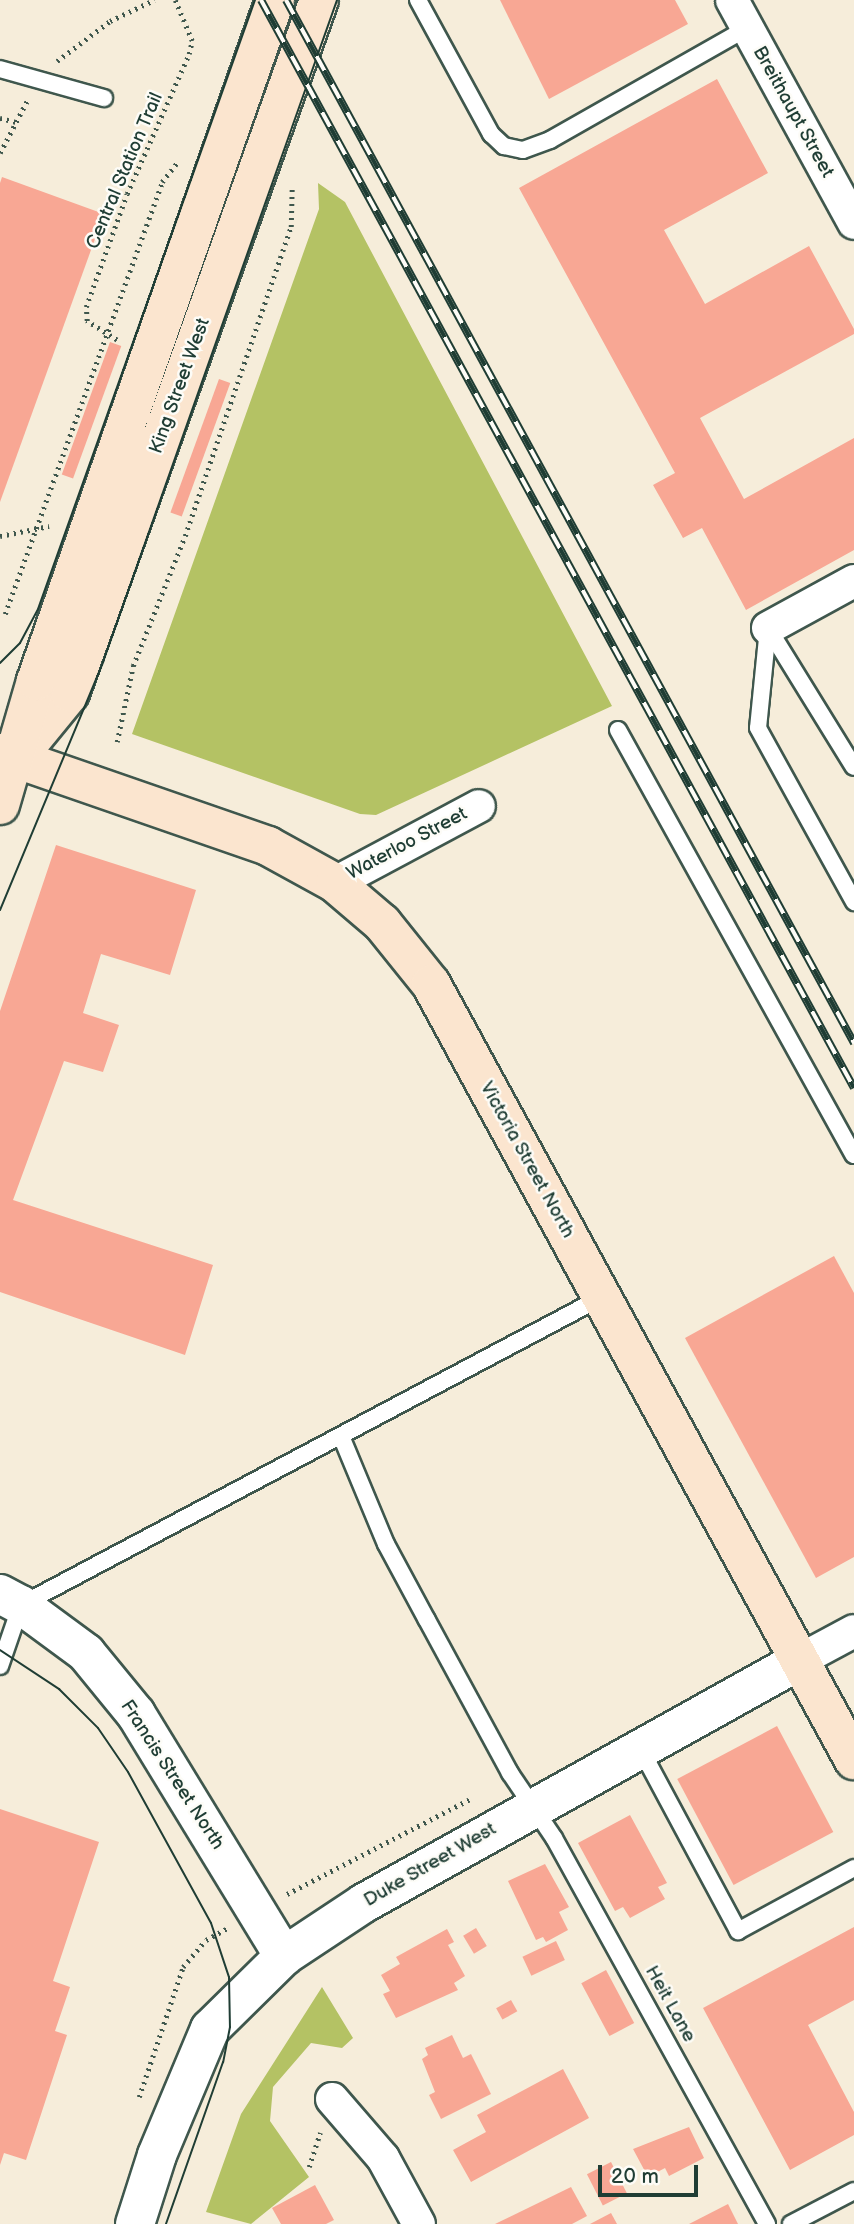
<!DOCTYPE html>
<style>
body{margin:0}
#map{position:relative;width:854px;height:2224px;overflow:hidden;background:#f6edda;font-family:"Balsamiq Sans",sans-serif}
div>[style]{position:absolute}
.green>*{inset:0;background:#b4c264}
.building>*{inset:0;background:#f8a794;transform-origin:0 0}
.path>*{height:4.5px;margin-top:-2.25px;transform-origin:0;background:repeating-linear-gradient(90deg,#3f574d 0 2px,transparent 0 7px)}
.roads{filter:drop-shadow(2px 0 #3f574d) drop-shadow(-2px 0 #3f574d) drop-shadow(0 2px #3f574d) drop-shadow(0 -2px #3f574d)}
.service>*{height:16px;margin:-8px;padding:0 8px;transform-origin:8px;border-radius:8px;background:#fff}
.minor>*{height:32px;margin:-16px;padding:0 16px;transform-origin:16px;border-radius:16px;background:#fff}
.tertiary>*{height:38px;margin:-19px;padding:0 19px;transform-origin:19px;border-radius:19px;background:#fff}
.secondary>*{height:38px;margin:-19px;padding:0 19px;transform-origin:19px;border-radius:19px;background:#fbe5cf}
.tram>*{height:2px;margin:-1px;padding:0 1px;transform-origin:1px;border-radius:1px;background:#1f3d34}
.rail>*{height:8px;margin-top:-4px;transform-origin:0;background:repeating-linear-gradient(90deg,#fdfcf7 0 16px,#1f3d34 0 32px);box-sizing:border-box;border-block:2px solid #1f3d34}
span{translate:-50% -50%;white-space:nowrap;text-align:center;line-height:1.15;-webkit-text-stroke:5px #fdfcf7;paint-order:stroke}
.street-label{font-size:19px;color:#1f3d34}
.scale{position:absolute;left:598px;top:2165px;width:100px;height:32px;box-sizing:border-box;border:4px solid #1f3d34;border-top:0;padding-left:9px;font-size:21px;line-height:24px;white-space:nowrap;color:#1f3d34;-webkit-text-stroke:5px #fdfcf7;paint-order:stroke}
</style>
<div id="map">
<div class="green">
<div style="clip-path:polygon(318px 183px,345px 202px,612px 706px,376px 815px,360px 814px,132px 734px,319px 209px)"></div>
<div style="clip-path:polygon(322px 1987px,353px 2038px,342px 2048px,311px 2043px,273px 2087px,270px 2121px,309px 2177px,251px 2224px,206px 2212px,241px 2114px)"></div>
</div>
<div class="building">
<div style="clip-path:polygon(500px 0,675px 0,688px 24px,549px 99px)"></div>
<div style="clip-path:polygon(717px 79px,768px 173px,664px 230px,705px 304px,809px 246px,854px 329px,854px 334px,700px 418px,744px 499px,854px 438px,854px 550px,746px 610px,702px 528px,683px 538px,653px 485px,675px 473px,519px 188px)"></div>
<div style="clip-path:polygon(2px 177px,104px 214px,0 502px,0 183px)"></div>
<div style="left:110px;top:342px;width:12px;height:141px;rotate:20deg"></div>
<div style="left:219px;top:379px;width:12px;height:142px;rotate:20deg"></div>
<div style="clip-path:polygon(56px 845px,196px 890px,170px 975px,101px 954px,83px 1013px,119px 1025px,103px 1072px,64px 1061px,13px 1200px,213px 1265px,185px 1355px,0 1292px,0 1011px)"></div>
<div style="clip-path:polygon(834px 1256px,854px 1293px,854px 1557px,816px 1578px,685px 1338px)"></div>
<div style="left:777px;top:1726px;width:120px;height:113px;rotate:62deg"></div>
<div style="clip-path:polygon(0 1809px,99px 1842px,53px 1981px,70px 1987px,55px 2031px,67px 2035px,26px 2160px,4px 2153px,0 2165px)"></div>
<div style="clip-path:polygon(630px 1815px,667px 1883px,658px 1887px,665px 1899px,630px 1918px,623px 1907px,615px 1911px,578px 1843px)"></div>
<div style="clip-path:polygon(545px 1864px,569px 1907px,559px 1912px,568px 1930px,546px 1942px,543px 1937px,536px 1940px,508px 1881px)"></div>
<div style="clip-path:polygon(854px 1927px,854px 2000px,808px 2025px,854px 2112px,854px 2135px,790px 2170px,703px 2008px)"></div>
<div style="left:476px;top:1928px;width:21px;height:15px;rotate:59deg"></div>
<div style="clip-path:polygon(447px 1929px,454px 1942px,448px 1945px,465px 1976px,454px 1983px,458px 1990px,396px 2018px,383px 1994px,390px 1991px,381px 1975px,400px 1964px,396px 1957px)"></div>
<div style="left:556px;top:1941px;width:21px;height:37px;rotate:65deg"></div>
<div style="left:606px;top:1970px;width:60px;height:28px;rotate:62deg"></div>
<div style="left:511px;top:2000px;width:13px;height:17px;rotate:61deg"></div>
<div style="clip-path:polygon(452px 2035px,463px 2058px,471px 2054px,491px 2094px,441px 2119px,429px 2095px,435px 2092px,422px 2059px,428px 2055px,425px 2048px)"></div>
<div style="clip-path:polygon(563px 2069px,589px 2118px,471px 2182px,453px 2150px,486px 2132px,477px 2115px)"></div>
<div style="clip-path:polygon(689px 2127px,704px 2158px,669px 2176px,665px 2168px,648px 2177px,633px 2149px)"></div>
<div style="left:611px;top:2162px;width:35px;height:27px;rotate:63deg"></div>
<div style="clip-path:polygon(315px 2185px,334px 2220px,326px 2224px,281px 2224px,272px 2208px)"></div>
<div style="clip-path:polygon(571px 2187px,587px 2216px,572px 2224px,495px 2224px)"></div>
<div style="clip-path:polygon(728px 2204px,738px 2224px,689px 2224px)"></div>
<div style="clip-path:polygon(611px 2213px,617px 2224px,590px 2224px)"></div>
</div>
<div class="path">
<div style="left:57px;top:61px;width:66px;rotate:-37deg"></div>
<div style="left:110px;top:21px;width:49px;rotate:-25.5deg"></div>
<div style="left:0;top:118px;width:16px;rotate:14deg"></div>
<div style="left:0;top:153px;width:59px;rotate:-62.6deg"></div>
<div style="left:117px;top:340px;width:36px;rotate:-148deg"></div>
<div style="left:87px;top:321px;width:14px;rotate:-94deg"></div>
<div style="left:86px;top:307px;width:120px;rotate:-70.1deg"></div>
<div style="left:127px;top:194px;width:153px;rotate:-66.1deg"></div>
<div style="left:189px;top:54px;width:13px;rotate:-77deg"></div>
<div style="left:192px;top:41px;width:44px;rotate:-112.5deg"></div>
<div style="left:0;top:536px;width:50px;rotate:-11.5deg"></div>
<div style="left:5px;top:614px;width:460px;rotate:-70deg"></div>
<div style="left:162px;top:182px;width:24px;rotate:-52deg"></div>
<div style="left:117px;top:742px;width:78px;rotate:-78.1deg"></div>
<div style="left:133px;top:666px;width:140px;rotate:-68.2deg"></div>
<div style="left:185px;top:536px;width:327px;rotate:-71.1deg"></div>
<div style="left:291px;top:227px;width:41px;rotate:-88.6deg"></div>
<div style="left:287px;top:1894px;width:208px;rotate:-27.4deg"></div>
<div style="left:139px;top:2097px;width:137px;rotate:-71.3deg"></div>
<div style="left:183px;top:1967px;width:35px;rotate:-50deg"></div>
<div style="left:206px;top:1940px;width:25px;rotate:-29deg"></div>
<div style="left:309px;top:2167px;width:36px;rotate:-72deg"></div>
</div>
<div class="roads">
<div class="service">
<div style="left:418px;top:0;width:153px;rotate:61.4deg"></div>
<div style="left:491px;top:134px;width:18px;rotate:43deg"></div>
<div style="left:504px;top:146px;width:19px;rotate:12deg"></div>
<div style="left:523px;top:150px;width:29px;rotate:-20deg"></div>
<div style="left:550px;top:140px;width:227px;rotate:-29.6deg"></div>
<div style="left:0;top:69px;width:108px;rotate:15.6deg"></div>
<div style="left:768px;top:628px;width:100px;rotate:95.7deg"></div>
<div style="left:758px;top:728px;width:199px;rotate:61.1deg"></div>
<div style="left:768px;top:628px;width:163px;rotate:58.3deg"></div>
<div style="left:618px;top:730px;width:486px;rotate:61deg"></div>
<div style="left:341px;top:1436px;width:117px;rotate:67.4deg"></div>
<div style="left:386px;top:1544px;width:86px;rotate:61.7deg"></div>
<div style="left:427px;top:1620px;width:174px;rotate:61.5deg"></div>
<div style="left:510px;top:1773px;width:78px;rotate:55.9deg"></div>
<div style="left:554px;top:1838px;width:441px;rotate:61.1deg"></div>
<div style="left:0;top:1666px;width:65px;rotate:-71deg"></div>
<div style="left:21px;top:1605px;width:658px;rotate:-27.93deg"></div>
<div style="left:640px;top:1748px;width:208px;rotate:61.8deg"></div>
<div style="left:738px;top:1931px;width:132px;rotate:-28.5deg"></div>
<div style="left:791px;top:2224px;width:71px;rotate:-27.6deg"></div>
</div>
<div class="minor">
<div style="left:732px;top:0;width:254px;rotate:61.3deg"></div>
<div style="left:768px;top:628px;width:98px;rotate:-28.7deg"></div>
<div style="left:335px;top:883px;width:163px;rotate:-28.1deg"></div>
<div style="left:800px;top:1660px;width:61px;rotate:-28.2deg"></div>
<div style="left:332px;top:2099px;width:78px;rotate:49.2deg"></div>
<div style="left:383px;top:2158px;width:75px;rotate:61.4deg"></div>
</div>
<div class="tertiary">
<div style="left:0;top:1594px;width:24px;rotate:28deg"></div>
<div style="left:21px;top:1605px;width:81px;rotate:36.4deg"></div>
<div style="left:86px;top:1653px;width:79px;rotate:50.7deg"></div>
<div style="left:136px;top:1714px;width:284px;rotate:58.6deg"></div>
<div style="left:135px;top:2224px;width:72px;rotate:-72.3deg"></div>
<div style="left:157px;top:2155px;width:137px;rotate:-67.2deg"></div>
<div style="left:210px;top:2029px;width:104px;rotate:-44.6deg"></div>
<div style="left:284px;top:1956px;width:96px;rotate:-33.5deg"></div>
<div style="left:364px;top:1903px;width:499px;rotate:-29.1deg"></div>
</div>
<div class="secondary">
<div style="left:25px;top:748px;width:71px;rotate:-50.7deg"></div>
<div style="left:70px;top:693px;width:736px;rotate:-70.24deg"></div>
<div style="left:0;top:753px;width:284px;rotate:19.1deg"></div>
<div style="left:268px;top:846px;width:77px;rotate:28.9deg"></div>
<div style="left:335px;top:883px;width:62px;rotate:40.4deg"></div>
<div style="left:382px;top:923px;width:78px;rotate:51.2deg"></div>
<div style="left:431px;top:984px;width:884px;rotate:61.41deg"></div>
<div style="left:0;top:805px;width:129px;rotate:-73.8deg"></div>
<div style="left:36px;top:681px;width:722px;rotate:-70.66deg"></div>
</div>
</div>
<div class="tram">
<div style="left:0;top:663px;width:28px;rotate:-45deg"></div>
<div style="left:20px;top:643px;width:38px;rotate:-62deg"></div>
<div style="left:38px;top:609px;width:647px;rotate:-70.39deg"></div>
<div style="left:0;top:910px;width:269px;rotate:-67.4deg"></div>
<div style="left:103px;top:662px;width:702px;rotate:-70.53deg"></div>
<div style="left:0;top:1650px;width:71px;rotate:33.5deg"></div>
<div style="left:59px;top:1689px;width:55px;rotate:45deg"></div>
<div style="left:98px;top:1728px;width:53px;rotate:55.7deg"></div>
<div style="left:128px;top:1772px;width:172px;rotate:61.2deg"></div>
<div style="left:211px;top:1923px;width:57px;rotate:71.6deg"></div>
<div style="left:229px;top:1977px;width:50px;rotate:88.9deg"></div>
<div style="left:230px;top:2027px;width:36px;rotate:101deg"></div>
<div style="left:223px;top:2062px;width:172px;rotate:109.4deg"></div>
</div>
<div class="rail">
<div style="left:261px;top:0;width:1239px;rotate:61.41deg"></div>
<div style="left:286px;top:0;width:1188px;rotate:61.43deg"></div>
</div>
<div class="street-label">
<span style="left:793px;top:112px;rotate:61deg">Breithaupt Street</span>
<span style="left:125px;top:171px;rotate:-67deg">Central Station Trail</span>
<span style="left:180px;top:386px;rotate:-70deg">King Street West</span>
<span style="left:407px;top:844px;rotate:-28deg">Waterloo Street</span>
<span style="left:527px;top:1160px;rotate:61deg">Victoria Street North</span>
<span style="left:172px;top:1775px;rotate:57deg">Francis Street North</span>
<span style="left:430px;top:1865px;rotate:-30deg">Duke Street West</span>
<span style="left:670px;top:2004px;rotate:61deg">Heit Lane</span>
</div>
<div class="scale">20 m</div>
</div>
